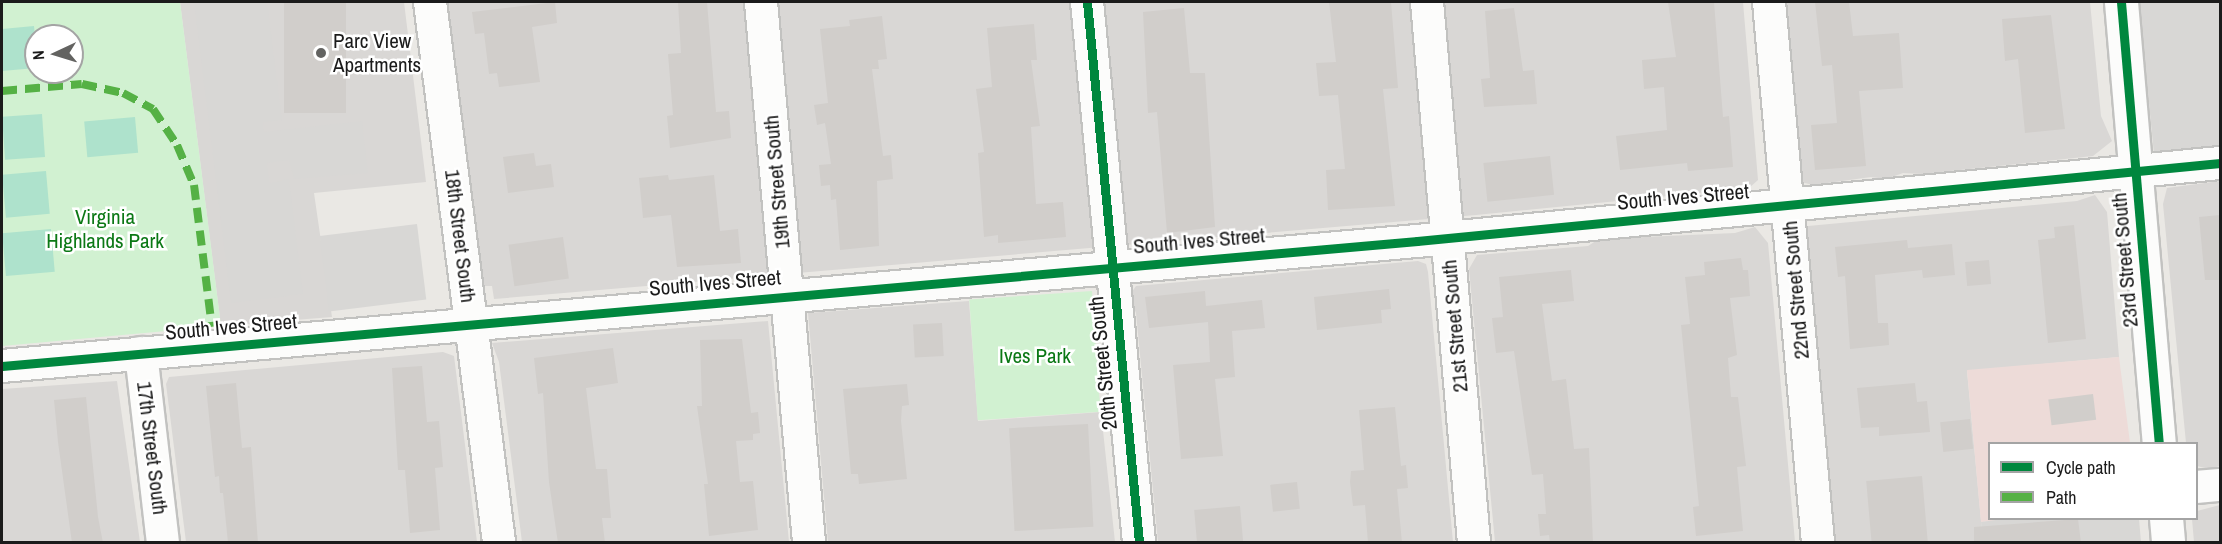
<!DOCTYPE html>
<style>
body{margin:0}
#map{position:relative;width:2222px;height:544px;overflow:hidden;background:#eae8e4;font-family:"Archivo Narrow",sans-serif}
div>[style]{position:absolute}
.residential>*{inset:0;background:#d9d7d5}
.commercial>*{inset:0;background:#eddbd8}
.religious>*{inset:0;background:#d8d7d5;transform-origin:0 0}
.park>*{inset:0;background:#d1f1d1;transform-origin:0 0}
.pitch>*{inset:0;background:#aee2cc;transform-origin:0 0}
.building>*{inset:0;background:#d1cecb;transform-origin:0 0}
.roads{filter:drop-shadow(2px 0 #c2c2c0) drop-shadow(-2px 0 #c2c2c0) drop-shadow(0 2px #c2c2c0) drop-shadow(0 -2px #c2c2c0)}
.minor>*{height:32px;margin:-16px;padding:0 16px;transform-origin:16px;border-radius:16px;background:#fcfcfb}
.tertiary>*{height:33px;margin:-16.5px;padding:0 16.5px;transform-origin:16.5px;border-radius:16.5px;background:#fcfcfb}
.quiet>*{height:8px;margin-top:-4px;transform-origin:0;background:repeating-linear-gradient(90deg,#55b145 0 15px,transparent 0 23px)}
.cycleway>*{height:9px;margin:-4.5px;padding:0 4.5px;transform-origin:4.5px;border-radius:4.5px;background:#00873e}
.dots>*{width:16px;height:16px;translate:-50% -50%;box-sizing:border-box;border:3px solid #fff;border-radius:50%}
span{translate:-50% -50%;white-space:nowrap;text-align:center;line-height:1.15;-webkit-text-stroke:5px #fff;paint-order:stroke}
.poi-label{font-size:21px;color:#1b1b1b}
.left{translate:0 -50%;text-align:left}
.street-label{font-size:21px;color:#1b1b1b}
.park-label{font-size:21px;color:#0b7815}
.frame{position:absolute;inset:0;border:3px solid #1b1b1b;pointer-events:none}
.legend{position:absolute;left:1988px;top:442px;width:210px;height:78px;box-sizing:border-box;background:#fff;border:2px solid #a4a4a4;margin:0;padding:8px 10px;list-style:none;font-size:18px;color:#1b1b1b}
.legend li{display:flex;align-items:center;gap:12px;height:30px}
.legend b{width:30px;border:2px solid #a4a4a4}
.north{position:absolute;left:24px;top:24px;width:60px;height:60px;box-sizing:border-box;background:#fff;border:2px solid #a4a4a4;border-radius:50%;rotate:266deg;font-size:16px;font-weight:700;line-height:24px;text-align:center;color:#1b1b1b}
.north::after{content:'';display:block;margin:auto;width:21px;height:27px;background:#636361;clip-path:polygon(50% 0,100% 100%,50% 72%,0 100%)}
</style>
<div id="map">
<div class="residential">
<div style="clip-path:polygon(180px 2px,404px 2px,426px 182px,314px 193px,332px 317px,221px 326px)"></div>
<div style="clip-path:polygon(448px 2px,1743px 2px,1758px 180px,1749px 188px,1476px 215px,494px 299px,492px 286px,484px 286px)"></div>
<div style="clip-path:polygon(1784px 2px,2090px 2px,2101px 116px,2112px 141px,2093px 156px,1922px 174px,1903px 173px,1886px 179px,1871px 177px,1813px 185px,1801px 182px)"></div>
<div style="clip-path:polygon(2220px 181px,2220px 466px,2209px 469px,2197px 466px,2196px 444px,2186px 443px,2163px 204px,2167px 188px)"></div>
<div style="clip-path:polygon(2095px 195px,2107px 212px,2119px 357px,1967px 371px,1983px 542px,1834px 542px,1803px 235px,1808px 226px,2077px 201px)"></div>
<div style="clip-path:polygon(1755px 227px,1768px 243px,1795px 542px,1495px 542px,1469px 269px,1477px 255px,1588px 246px,1599px 239px,1735px 233px)"></div>
<div style="clip-path:polygon(1418px 261px,1426px 264px,1428px 272px,1453px 542px,1158px 542px,1136px 313px,1129px 296px,1136px 286px)"></div>
<div style="clip-path:polygon(969px 301px,978px 421px,1101px 412px,1115px 542px,828px 542px,808px 313px)"></div>
<div style="clip-path:polygon(768px 321px,789px 542px,522px 542px,499px 362px,492px 343px)"></div>
<div style="clip-path:polygon(443px 352px,454px 356px,477px 542px,186px 542px,166px 384px,169px 377px)"></div>
<div style="clip-path:polygon(117px 381px,140px 542px,2px 542px,2px 389px)"></div>
<div style="clip-path:polygon(2220px 505px,2220px 542px,2194px 542px,2192px 519px,2196px 518px,2197px 511px)"></div>
</div>
<div class="commercial">
<div style="clip-path:polygon(2119px 357px,2130px 443px,1990px 444px,1990px 518px,2010px 519px,1981px 522px,1967px 370px)"></div>
</div>
<div class="religious">
<div style="clip-path:polygon(194px 2px,267px 2px,282px 120px,263px 122px,264px 132px,362px 121px,368px 173px,294px 179px,289px 160px,267px 163px,270px 183px,289px 179px,303px 294px,231px 303px)"></div>
<div style="clip-path:polygon(2139px 2px,2220px 2px,2220px 147px,2154px 154px)"></div>
<div style="left:417px;top:224px;width:76px;height:98px;rotate:83deg"></div>
<div style="clip-path:polygon(2010px 518px,2139px 519px,2141px 542px,1983px 542px,1981px 522px)"></div>
</div>
<div class="park">
<div style="clip-path:polygon(evenodd,2px 2px,180px 2px,221px 326px,2px 346px,2px 2px,36px 36px,72px 36px,72px 72px,36px 72px,36px 36px)"></div>
<div style="left:1092px;top:291px;width:121px;height:123px;rotate:86deg"></div>
</div>
<div class="pitch">
<div style="clip-path:polygon(34px 26px,35px 36px,49px 36px,36px 36px,36px 68px,2px 71px,2px 29px)"></div>
<div style="left:42px;top:114px;width:43px;height:40px;rotate:86deg"></div>
<div style="left:135px;top:117px;width:36px;height:51px;rotate:85deg"></div>
<div style="left:46px;top:171px;width:43px;height:44px;rotate:85deg"></div>
<div style="left:51px;top:229px;width:43px;height:49px;rotate:85deg"></div>
</div>
<div class="building">
<div style="left:284px;top:2px;width:62px;height:111px"></div>
<div style="clip-path:polygon(555px 2px,557px 23px,532px 27px,540px 82px,499px 87px,497px 73px,489px 74px,484px 33px,475px 34px,472px 12px)"></div>
<div style="clip-path:polygon(678px 2px,707px 2px,716px 112px,729px 111px,731px 138px,670px 148px,667px 116px,673px 115px,668px 54px,681px 53px)"></div>
<div style="clip-path:polygon(1329px 2px,1391px 2px,1398px 88px,1383px 89px,1395px 206px,1328px 210px,1326px 170px,1345px 169px,1338px 95px,1319px 96px,1316px 63px,1336px 62px)"></div>
<div style="clip-path:polygon(1668px 2px,1714px 2px,1723px 117px,1729px 116px,1733px 167px,1688px 171px,1687px 163px,1620px 170px,1616px 136px,1667px 130px,1664px 87px,1644px 89px,1642px 60px,1676px 57px)"></div>
<div style="clip-path:polygon(1815px 2px,1849px 2px,1853px 36px,1899px 33px,1903px 88px,1859px 91px,1866px 166px,1815px 170px,1811px 125px,1837px 123px,1832px 65px,1822px 66px)"></div>
<div style="clip-path:polygon(1184px 8px,1190px 73px,1205px 73px,1215px 227px,1167px 233px,1157px 112px,1148px 113px,1143px 12px)"></div>
<div style="clip-path:polygon(1514px 8px,1523px 71px,1534px 70px,1537px 104px,1484px 107px,1481px 79px,1490px 78px,1485px 11px)"></div>
<div style="clip-path:polygon(2051px 15px,2065px 129px,2025px 133px,2018px 59px,2005px 61px,2002px 19px)"></div>
<div style="clip-path:polygon(882px 16px,887px 59px,878px 60px,879px 69px,872px 69px,883px 156px,891px 155px,893px 179px,877px 181px,879px 246px,840px 250px,836px 199px,831px 200px,830px 185px,821px 186px,819px 165px,831px 164px,825px 123px,817px 125px,814px 105px,828px 103px,820px 29px,850px 26px,849px 20px)"></div>
<div style="clip-path:polygon(1034px 24px,1037px 60px,1031px 60px,1040px 126px,1031px 127px,1036px 204px,1063px 202px,1066px 237px,998px 243px,998px 235px,984px 237px,978px 153px,984px 152px,976px 89px,992px 87px,987px 28px)"></div>
<div style="clip-path:polygon(534px 153px,536px 166px,551px 164px,554px 187px,508px 193px,503px 157px)"></div>
<div style="left:1550px;top:156px;width:39px;height:67px;rotate:84deg"></div>
<div style="clip-path:polygon(668px 175px,669px 180px,714px 175px,720px 231px,738px 229px,741px 263px,677px 267px,671px 215px,643px 218px,639px 178px)"></div>
<div style="clip-path:polygon(2220px 215px,2220px 280px,2205px 280px,2199px 217px)"></div>
<div style="clip-path:polygon(2074px 225px,2086px 339px,2048px 343px,2038px 240px,2055px 238px,2054px 227px)"></div>
<div style="left:563px;top:237px;width:42px;height:55px;rotate:82deg"></div>
<div style="clip-path:polygon(1907px 240px,1908px 248px,1952px 244px,1955px 275px,1923px 278px,1922px 270px,1875px 275px,1878px 323px,1888px 323px,1889px 345px,1850px 349px,1845px 276px,1838px 277px,1835px 247px)"></div>
<div style="clip-path:polygon(1741px 258px,1743px 270px,1748px 270px,1750px 296px,1730px 298px,1737px 355px,1728px 358px,1731px 397px,1738px 397px,1746px 466px,1737px 467px,1743px 531px,1696px 536px,1693px 507px,1699px 506px,1681px 325px,1690px 324px,1685px 277px,1705px 275px,1704px 262px)"></div>
<div style="left:1989px;top:260px;width:24px;height:24px;rotate:85deg"></div>
<div style="clip-path:polygon(1571px 270px,1574px 301px,1542px 304px,1552px 381px,1566px 379px,1574px 449px,1589px 448px,1593px 543px,1550px 543px,1549px 535px,1540px 536px,1538px 514px,1546px 514px,1543px 474px,1532px 475px,1514px 351px,1496px 353px,1492px 318px,1503px 317px,1499px 277px)"></div>
<div style="clip-path:polygon(1389px 289px,1391px 309px,1381px 310px,1382px 323px,1317px 330px,1314px 297px)"></div>
<div style="clip-path:polygon(1205px 291px,1206px 306px,1262px 300px,1265px 328px,1232px 331px,1235px 377px,1215px 379px,1223px 456px,1181px 459px,1173px 365px,1210px 362px,1208px 322px,1149px 328px,1145px 297px)"></div>
<div style="left:942px;top:323px;width:33px;height:29px;rotate:87deg"></div>
<div style="clip-path:polygon(742px 339px,751px 413px,758px 412px,760px 433px,753px 434px,753px 440px,736px 441px,740px 482px,753px 481px,758px 530px,709px 536px,704px 484px,708px 484px,697px 406px,702px 406px,700px 340px)"></div>
<div style="clip-path:polygon(613px 348px,618px 383px,586px 388px,596px 469px,607px 469px,611px 518px,602px 518px,605px 543px,558px 543px,549px 482px,543px 393px,538px 394px,534px 358px)"></div>
<div style="clip-path:polygon(422px 366px,427px 422px,439px 421px,443px 467px,435px 468px,440px 530px,410px 533px,405px 470px,398px 470px,392px 368px)"></div>
<div style="clip-path:polygon(236px 383px,242px 448px,251px 447px,258px 543px,228px 543px,223px 493px,220px 493px,219px 476px,215px 477px,206px 386px)"></div>
<div style="clip-path:polygon(1915px 383px,1917px 402px,1927px 401px,1930px 432px,1879px 436px,1879px 427px,1861px 428px,1857px 388px)"></div>
<div style="clip-path:polygon(907px 384px,909px 405px,902px 406px,901px 421px,907px 479px,859px 484px,858px 474px,851px 474px,843px 389px)"></div>
<div style="left:2093px;top:394px;width:26px;height:45px;rotate:83deg"></div>
<div style="clip-path:polygon(86px 397px,98px 517px,103px 543px,72px 543px,58px 442px,54px 400px)"></div>
<div style="clip-path:polygon(1395px 407px,1401px 466px,1406px 465px,1408px 488px,1397px 489px,1402px 543px,1368px 543px,1365px 505px,1353px 506px,1350px 482px,1351px 471px,1364px 470px,1359px 410px)"></div>
<div style="left:1970px;top:419px;width:30px;height:30px;rotate:84deg"></div>
<div style="left:1088px;top:424px;width:103px;height:79px;rotate:87deg"></div>
<div style="left:1922px;top:476px;width:67px;height:56px;rotate:85deg"></div>
<div style="left:1297px;top:482px;width:27px;height:27px;rotate:84deg"></div>
<div style="left:1240px;top:506px;width:37px;height:46px;rotate:85deg"></div>
<div style="clip-path:polygon(2078px 519px,2081px 543px,1974px 543px,1974px 527px)"></div>
</div>
<div class="roads">
<div class="minor">
<div style="left:430px;top:2px;width:544px;rotate:82.72deg"></div>
<div style="left:761px;top:2px;width:542px;rotate:84.92deg"></div>
<div style="left:1087px;top:2px;width:542px;rotate:84.5deg"></div>
<div style="left:1427px;top:2px;width:542px;rotate:85.03deg"></div>
<div style="left:1769px;top:2px;width:542px;rotate:84.82deg"></div>
<div style="left:141px;top:353px;width:190px;rotate:83.4deg"></div>
<div style="left:2px;top:366px;width:1421px;rotate:-5.05deg"></div>
<div style="left:1417px;top:241px;width:807px;rotate:-5.55deg"></div>
<div style="left:2196px;top:487px;width:24px;rotate:-5deg"></div>
</div>
<div class="tertiary">
<div style="left:2121px;top:2px;width:444px;rotate:85.1deg"></div>
<div style="left:2166px;top:518px;width:24px;rotate:85deg"></div>
</div>
</div>
<div class="quiet">
<div style="left:2px;top:91px;width:80px;rotate:-5deg"></div>
<div style="left:82px;top:84px;width:42px;rotate:12.4deg"></div>
<div style="left:123px;top:93px;width:34px;rotate:28deg"></div>
<div style="left:153px;top:109px;width:43px;rotate:56.3deg"></div>
<div style="left:177px;top:145px;width:43px;rotate:67deg"></div>
<div style="left:194px;top:185px;width:143px;rotate:82.8deg"></div>
</div>
<div class="cycleway">
<div style="left:1087px;top:2px;width:542px;rotate:84.5deg"></div>
<div style="left:2121px;top:2px;width:444px;rotate:85.1deg"></div>
<div style="left:2px;top:366px;width:1421px;rotate:-5.05deg"></div>
<div style="left:1417px;top:241px;width:807px;rotate:-5.55deg"></div>
</div>
<div class="dots">
<div style="left:321px;top:53px;background:#636361"></div>
</div>
<div class="poi-label">
<span class="left" style="left:333px;top:53px">Parc View<br>Apartments</span>
</div>
<div class="street-label">
<span style="left:777px;top:182px;rotate:-95deg">19th Street South</span>
<span style="left:1683px;top:197px;rotate:-5deg">South Ives Street</span>
<span style="left:460px;top:236px;rotate:83deg">18th Street South</span>
<span style="left:1199px;top:241px;rotate:-5deg">South Ives Street</span>
<span style="left:2125px;top:260px;rotate:-95deg">23rd Street South</span>
<span style="left:715px;top:283px;rotate:-5deg">South Ives Street</span>
<span style="left:1796px;top:290px;rotate:-95deg">22nd Street South</span>
<span style="left:1455px;top:326px;rotate:-95deg">21st Street South</span>
<span style="left:231px;top:327px;rotate:-5deg">South Ives Street</span>
<span style="left:1103px;top:363px;rotate:-96deg">20th Street South</span>
<span style="left:152px;top:448px;rotate:83deg">17th Street South</span>
</div>
<div class="park-label">
<span style="left:105px;top:229px">Virginia<br>Highlands Park</span>
<span style="left:1035px;top:356px">Ives Park</span>
</div>
<div class="frame"></div>
<ul class="legend">
<li><b style="height:8px;background:#00873e"></b>Cycle path</li>
<li><b style="height:8px;background:#55b145"></b>Path</li>
</ul>
<div class="north">N</div>
</div>
